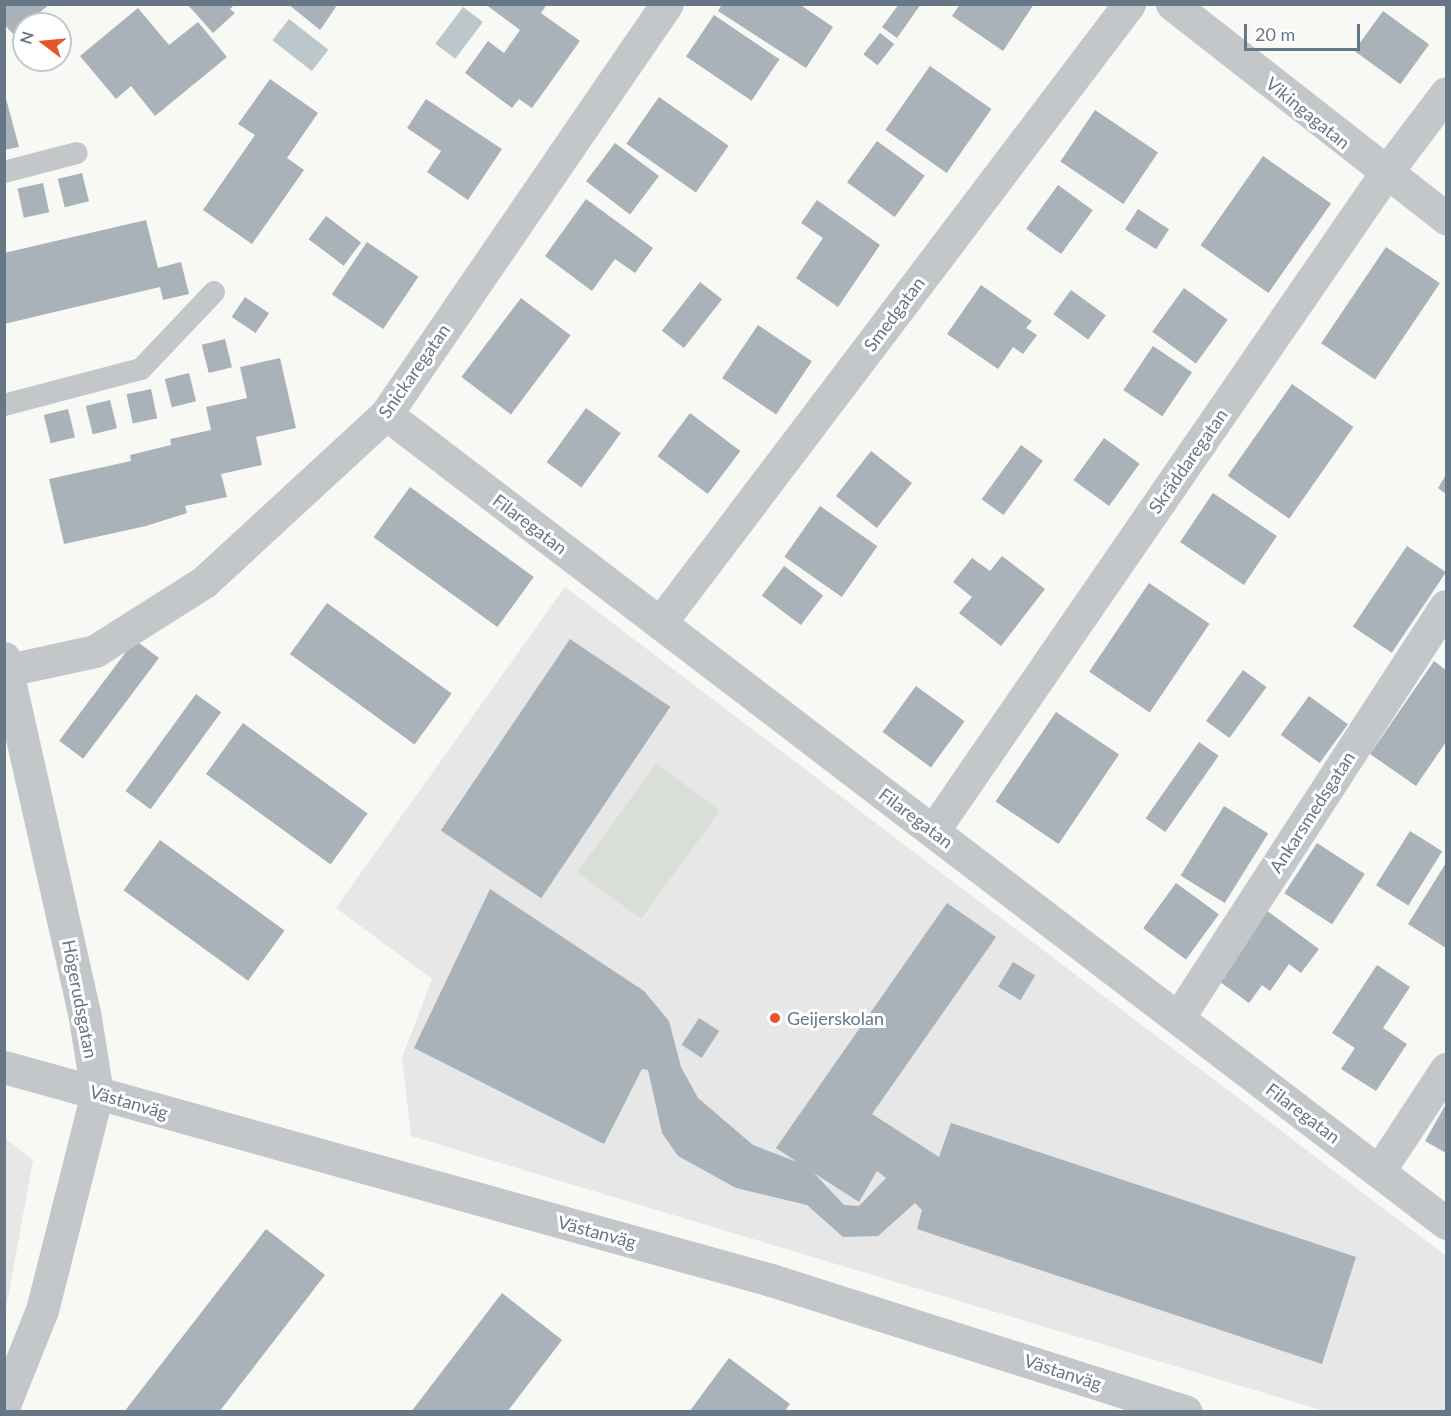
<!DOCTYPE html>
<meta charset="utf-8">
<style>
body{margin:0}
#map{position:relative;width:1451px;height:1416px;overflow:hidden;background:#f8f8f5;font-family:Lato,sans-serif}
div>[style]{position:absolute}
.built>*{inset:0;background:#e6e7e6}
.green>*{inset:0;background:#d9dfd6;transform-origin:0 0}
.water>*{inset:0;background:#bbc7cb;transform-origin:0 0}
.building>*{inset:0;background:#a9b2b8;transform-origin:0 0}
.lane>*{height:22px;margin:-11px;padding:0 11px;transform-origin:11px;border-radius:11px;background:#c3c7ca}
.street>*{height:33px;margin:-16.5px;padding:0 16.5px;transform-origin:16.5px;border-radius:16.5px;background:#c3c7ca}
.dots>*{width:16px;height:16px;translate:-50% -50%;box-sizing:border-box;border:3px solid #fff;border-radius:50%}
span{translate:-50% -50%;white-space:nowrap;text-align:center;line-height:1.15;-webkit-text-stroke:6px #fff;paint-order:stroke}
.street-label{font-size:18px;color:#667886}
.poi-label{font-size:18px;color:#667886}
.left{translate:0 -50%;text-align:left}
.frame{position:absolute;inset:0;border:6px solid #667886;pointer-events:none}
.north{position:absolute;left:12px;top:12px;width:60px;height:60px;box-sizing:border-box;background:#fff;border:2px solid #c2c9cf;border-radius:50%;rotate:286deg;font-size:16px;font-weight:700;line-height:24px;text-align:center;color:#667886}
.north::after{content:'';display:block;margin:auto;width:21px;height:27px;background:#e55628;clip-path:polygon(50% 0,100% 100%,50% 72%,0 100%)}
.scale{position:absolute;left:1244px;top:24px;width:116px;height:27px;box-sizing:border-box;border:3px solid #667886;border-top:0;padding-left:8px;font-size:18px;line-height:21px;white-space:nowrap;color:#667886;-webkit-text-stroke:4px #fff;paint-order:stroke}
</style>
<div id="map">
<div class="built">
<div style="clip-path:polygon(565px 587px,1446px 1256px,1446px 1411px,1324px 1411px,411px 1136px,402px 1058px,432px 979px,336px 908px)"></div>
<div style="clip-path:polygon(5px 1138px,33px 1160px,5px 1314px)"></div>
</div>
<div class="green">
<div style="left:656px;top:764px;width:79px;height:134px;rotate:36deg"></div>
</div>
<div class="water">
<div style="left:463px;top:7px;width:25px;height:46px;rotate:37deg"></div>
<div style="left:289px;top:19px;width:50px;height:27px;rotate:38deg"></div>
</div>
<div class="building">
<div style="clip-path:polygon(4px 4px,50px 4px,13px 34px,4px 24px)"></div>
<div style="clip-path:polygon(187px 4px,235px 4px,230px 9px,235px 13px,213px 33px)"></div>
<div style="clip-path:polygon(288px 4px,333px 4px,336px 7px,320px 30px)"></div>
<div style="clip-path:polygon(485px 4px,547px 4px,541px 13px,580px 41px,532px 108px,519px 99px,512px 108px,465px 73px,488px 41px,504px 53px,520px 30px)"></div>
<div style="clip-path:polygon(722px 4px,799px 4px,833px 27px,806px 68px,718px 11px)"></div>
<div style="clip-path:polygon(899px 4px,921px 4px,897px 38px,882px 27px)"></div>
<div style="clip-path:polygon(960px 4px,1034px 4px,1003px 51px,952px 16px)"></div>
<div style="clip-path:polygon(138px 8px,169px 45px,198px 22px,227px 57px,155px 116px,131px 86px,116px 99px,80px 56px)"></div>
<div style="left:1383px;top:11px;width:57px;height:49px;rotate:36deg"></div>
<div style="left:714px;top:15px;width:79px;height:50px;rotate:34deg"></div>
<div style="left:880px;top:33px;width:18px;height:27px;rotate:38deg"></div>
<div style="left:930px;top:66px;width:75px;height:78px;rotate:35deg"></div>
<div style="clip-path:polygon(270px 79px,318px 113px,287px 158px,304px 170px,252px 244px,203px 210px,255px 135px,238px 124px)"></div>
<div style="clip-path:polygon(4px 91px,19px 147px,4px 150px)"></div>
<div style="left:659px;top:97px;width:85px;height:57px;rotate:35deg"></div>
<div style="clip-path:polygon(426px 99px,502px 149px,468px 200px,427px 172px,441px 151px,407px 128px)"></div>
<div style="left:1095px;top:110px;width:76px;height:62px;rotate:34deg"></div>
<div style="left:877px;top:141px;width:59px;height:51px;rotate:36deg"></div>
<div style="left:615px;top:143px;width:55px;height:48px;rotate:37deg"></div>
<div style="left:1263px;top:156px;width:83px;height:109px;rotate:35deg"></div>
<div style="left:82px;top:173px;width:29px;height:25px;rotate:76deg"></div>
<div style="left:43px;top:183px;width:30px;height:26px;rotate:78deg"></div>
<div style="left:1058px;top:185px;width:43px;height:54px;rotate:36deg"></div>
<div style="clip-path:polygon(586px 199px,653px 248px,635px 273px,615px 259px,592px 291px,545px 256px)"></div>
<div style="clip-path:polygon(817px 200px,880px 245px,838px 307px,796px 278px,823px 238px,801px 223px)"></div>
<div style="left:1138px;top:209px;width:37px;height:24px;rotate:33deg"></div>
<div style="left:326px;top:216px;width:44px;height:29px;rotate:37deg"></div>
<div style="clip-path:polygon(146px 220px,158px 268px,181px 262px,189px 294px,163px 300px,160px 287px,4px 324px,4px 253px)"></div>
<div style="left:367px;top:242px;width:62px;height:63px;rotate:34deg"></div>
<div style="left:1386px;top:247px;width:65px;height:116px;rotate:34deg"></div>
<div style="left:700px;top:282px;width:28px;height:62px;rotate:38deg"></div>
<div style="clip-path:polygon(981px 285px,1032px 321px,1026px 328px,1037px 335px,1023px 354px,1013px 347px,998px 369px,947px 334px)"></div>
<div style="left:1184px;top:288px;width:54px;height:54px;rotate:36deg"></div>
<div style="left:1071px;top:290px;width:43px;height:30px;rotate:36deg"></div>
<div style="left:245px;top:297px;width:29px;height:24px;rotate:34deg"></div>
<div style="left:521px;top:298px;width:62px;height:99px;rotate:37deg"></div>
<div style="left:758px;top:325px;width:65px;height:64px;rotate:34deg"></div>
<div style="left:225px;top:339px;width:29px;height:24px;rotate:76deg"></div>
<div style="left:1153px;top:346px;width:47px;height:53px;rotate:34deg"></div>
<div style="clip-path:polygon(280px 358px,296px 428px,256px 437px,262px 465px,221px 474px,227px 497px,185px 506px,187px 513px,146px 526px,64px 544px,49px 479px,131px 461px,130px 455px,171px 445px,170px 439px,211px 430px,206px 407px,247px 398px,240px 367px)"></div>
<div style="left:189px;top:373px;width:29px;height:25px;rotate:76deg"></div>
<div style="left:1292px;top:384px;width:75px;height:112px;rotate:35deg"></div>
<div style="left:151px;top:389px;width:30px;height:25px;rotate:78deg"></div>
<div style="left:110px;top:400px;width:29px;height:25px;rotate:76deg"></div>
<div style="left:586px;top:408px;width:43px;height:67px;rotate:36deg"></div>
<div style="left:68px;top:409px;width:29px;height:25px;rotate:76deg"></div>
<div style="left:690px;top:413px;width:63px;height:54px;rotate:37deg"></div>
<div style="left:1104px;top:438px;width:44px;height:52px;rotate:36deg"></div>
<div style="left:1021px;top:445px;width:27px;height:67px;rotate:36deg"></div>
<div style="left:871px;top:451px;width:52px;height:57px;rotate:38deg"></div>
<div style="clip-path:polygon(1446px 475px,1446px 494px,1438px 488px)"></div>
<div style="left:410px;top:487px;width:153px;height:62px;rotate:36deg"></div>
<div style="left:1213px;top:493px;width:77px;height:59px;rotate:34deg"></div>
<div style="left:820px;top:506px;width:70px;height:62px;rotate:35deg"></div>
<div style="left:1407px;top:546px;width:47px;height:97px;rotate:34deg"></div>
<div style="clip-path:polygon(1002px 556px,1045px 589px,1001px 646px,959px 613px,972px 597px,953px 582px,972px 558px,990px 571px)"></div>
<div style="left:784px;top:566px;width:49px;height:37px;rotate:37deg"></div>
<div style="left:1149px;top:583px;width:73px;height:107px;rotate:34deg"></div>
<div style="left:327px;top:603px;width:154px;height:63px;rotate:36deg"></div>
<div style="left:570px;top:639px;width:121px;height:231px;rotate:34deg"></div>
<div style="left:135px;top:640px;width:30px;height:126px;rotate:37deg"></div>
<div style="clip-path:polygon(1434px 661px,1446px 670px,1446px 742px,1416px 786px,1370px 754px)"></div>
<div style="left:1243px;top:670px;width:29px;height:63px;rotate:36deg"></div>
<div style="left:916px;top:686px;width:60px;height:57px;rotate:36deg"></div>
<div style="left:196px;top:694px;width:31px;height:120px;rotate:36deg"></div>
<div style="left:1309px;top:696px;width:48px;height:48px;rotate:36deg"></div>
<div style="left:1056px;top:712px;width:76px;height:108px;rotate:34deg"></div>
<div style="left:243px;top:723px;width:154px;height:63px;rotate:36deg"></div>
<div style="left:1199px;top:742px;width:24px;height:93px;rotate:35deg"></div>
<div style="left:1224px;top:806px;width:52px;height:82px;rotate:32deg"></div>
<div style="left:1410px;top:831px;width:38px;height:64px;rotate:32deg"></div>
<div style="left:160px;top:840px;width:154px;height:62px;rotate:36deg"></div>
<div style="left:1317px;top:843px;width:57px;height:60px;rotate:33deg"></div>
<div style="clip-path:polygon(1446px 863px,1446px 948px,1408px 924px)"></div>
<div style="left:1176px;top:883px;width:53px;height:56px;rotate:36deg"></div>
<div style="clip-path:polygon(evenodd,490px 889px,644px 991px,669px 1021px,681px 1067px,698px 1098px,753px 1145px,797px 1162px,776px 1148px,947px 903px,996px 937px,872px 1114px,939px 1157px,951px 1123px,1356px 1257px,1322px 1364px,917px 1229px,922px 1210px,915px 1203px,878px 1236px,843px 1237px,807px 1205px,736px 1188px,678px 1156px,662px 1133px,648px 1070px,642px 1069px,604px 1144px,414px 1048px,490px 889px,877px 1171px,886px 1178px,859px 1206px,844px 1205px,814px 1173px,859px 1202px,877px 1171px)"></div>
<div style="clip-path:polygon(1266px 910px,1319px 949px,1301px 973px,1289px 964px,1270px 991px,1262px 985px,1249px 1003px,1216px 979px)"></div>
<div style="left:1013px;top:962px;width:26px;height:29px;rotate:31deg"></div>
<div style="clip-path:polygon(1377px 965px,1410px 987px,1383px 1028px,1407px 1044px,1376px 1091px,1341px 1069px,1355px 1048px,1332px 1033px)"></div>
<div style="left:699px;top:1018px;width:24px;height:32px;rotate:33deg"></div>
<div style="clip-path:polygon(1446px 1104px,1446px 1153px,1425px 1141px)"></div>
<div style="clip-path:polygon(266px 1229px,325px 1275px,219px 1412px,124px 1412px)"></div>
<div style="clip-path:polygon(502px 1293px,562px 1340px,507px 1412px,411px 1412px)"></div>
<div style="clip-path:polygon(729px 1358px,790px 1404px,784px 1412px,689px 1412px)"></div>
</div>
<div class="lane">
<div style="left:4px;top:172px;width:75px;rotate:-14.6deg"></div>
<div style="left:4px;top:405px;width:142px;rotate:-14.7deg"></div>
<div style="left:141px;top:369px;width:106px;rotate:-46.5deg"></div>
</div>
<div class="street">
<div style="left:1172px;top:4px;width:348px;rotate:38deg"></div>
<div style="left:386px;top:414px;width:1333px;rotate:37.35deg"></div>
<div style="left:660px;top:623px;width:777px;rotate:-52.85deg"></div>
<div style="left:4px;top:658px;width:363px;rotate:77.3deg"></div>
<div style="left:84px;top:1012px;width:82px;rotate:80.9deg"></div>
<div style="left:97px;top:1093px;width:224px;rotate:104.2deg"></div>
<div style="left:42px;top:1310px;width:102px;rotate:111.8deg"></div>
<div style="left:8px;top:670px;width:89px;rotate:-12.3deg"></div>
<div style="left:95px;top:651px;width:129px;rotate:-32.3deg"></div>
<div style="left:204px;top:582px;width:248px;rotate:-42.7deg"></div>
<div style="left:386px;top:414px;width:497px;rotate:-55.6deg"></div>
<div style="left:933px;top:831px;width:797px;rotate:-55.47deg"></div>
<div style="left:1385px;top:174px;width:101px;rotate:-53deg"></div>
<div style="left:1178px;top:1018px;width:491px;rotate:-57deg"></div>
<div style="left:4px;top:1067px;width:796px;rotate:15.52deg"></div>
<div style="left:771px;top:1280px;width:435px;rotate:17.6deg"></div>
<div style="left:1379px;top:1171px;width:122px;rotate:-56.7deg"></div>
</div>
<div class="dots">
<div style="left:775px;top:1018px;background:#e55628"></div>
</div>
<div class="street-label">
<span style="left:1308px;top:113px;rotate:39deg">Vikingagatan</span>
<span style="left:894px;top:314px;rotate:-53deg">Smedgatan</span>
<span style="left:414px;top:371px;rotate:-55deg">Snickaregatan</span>
<span style="left:1188px;top:461px;rotate:-55deg">Skräddaregatan</span>
<span style="left:530px;top:524px;rotate:37deg">Filaregatan</span>
<span style="left:1312px;top:812px;rotate:-57deg">Ankarsmedsgatan</span>
<span style="left:916px;top:818px;rotate:37deg">Filaregatan</span>
<span style="left:80px;top:999px;rotate:79deg">Högerudsgatan</span>
<span style="left:129px;top:1102px;rotate:16deg">Västanväg</span>
<span style="left:1303px;top:1113px;rotate:37deg">Filaregatan</span>
<span style="left:597px;top:1232px;rotate:15deg">Västanväg</span>
<span style="left:1063px;top:1372px;rotate:18deg">Västanväg</span>
</div>
<div class="poi-label">
<span class="left" style="left:787px;top:1018px">Geijerskolan</span>
</div>
<div class="frame"></div>
<div class="north">N</div>
<div class="scale">20 m</div>
</div>
